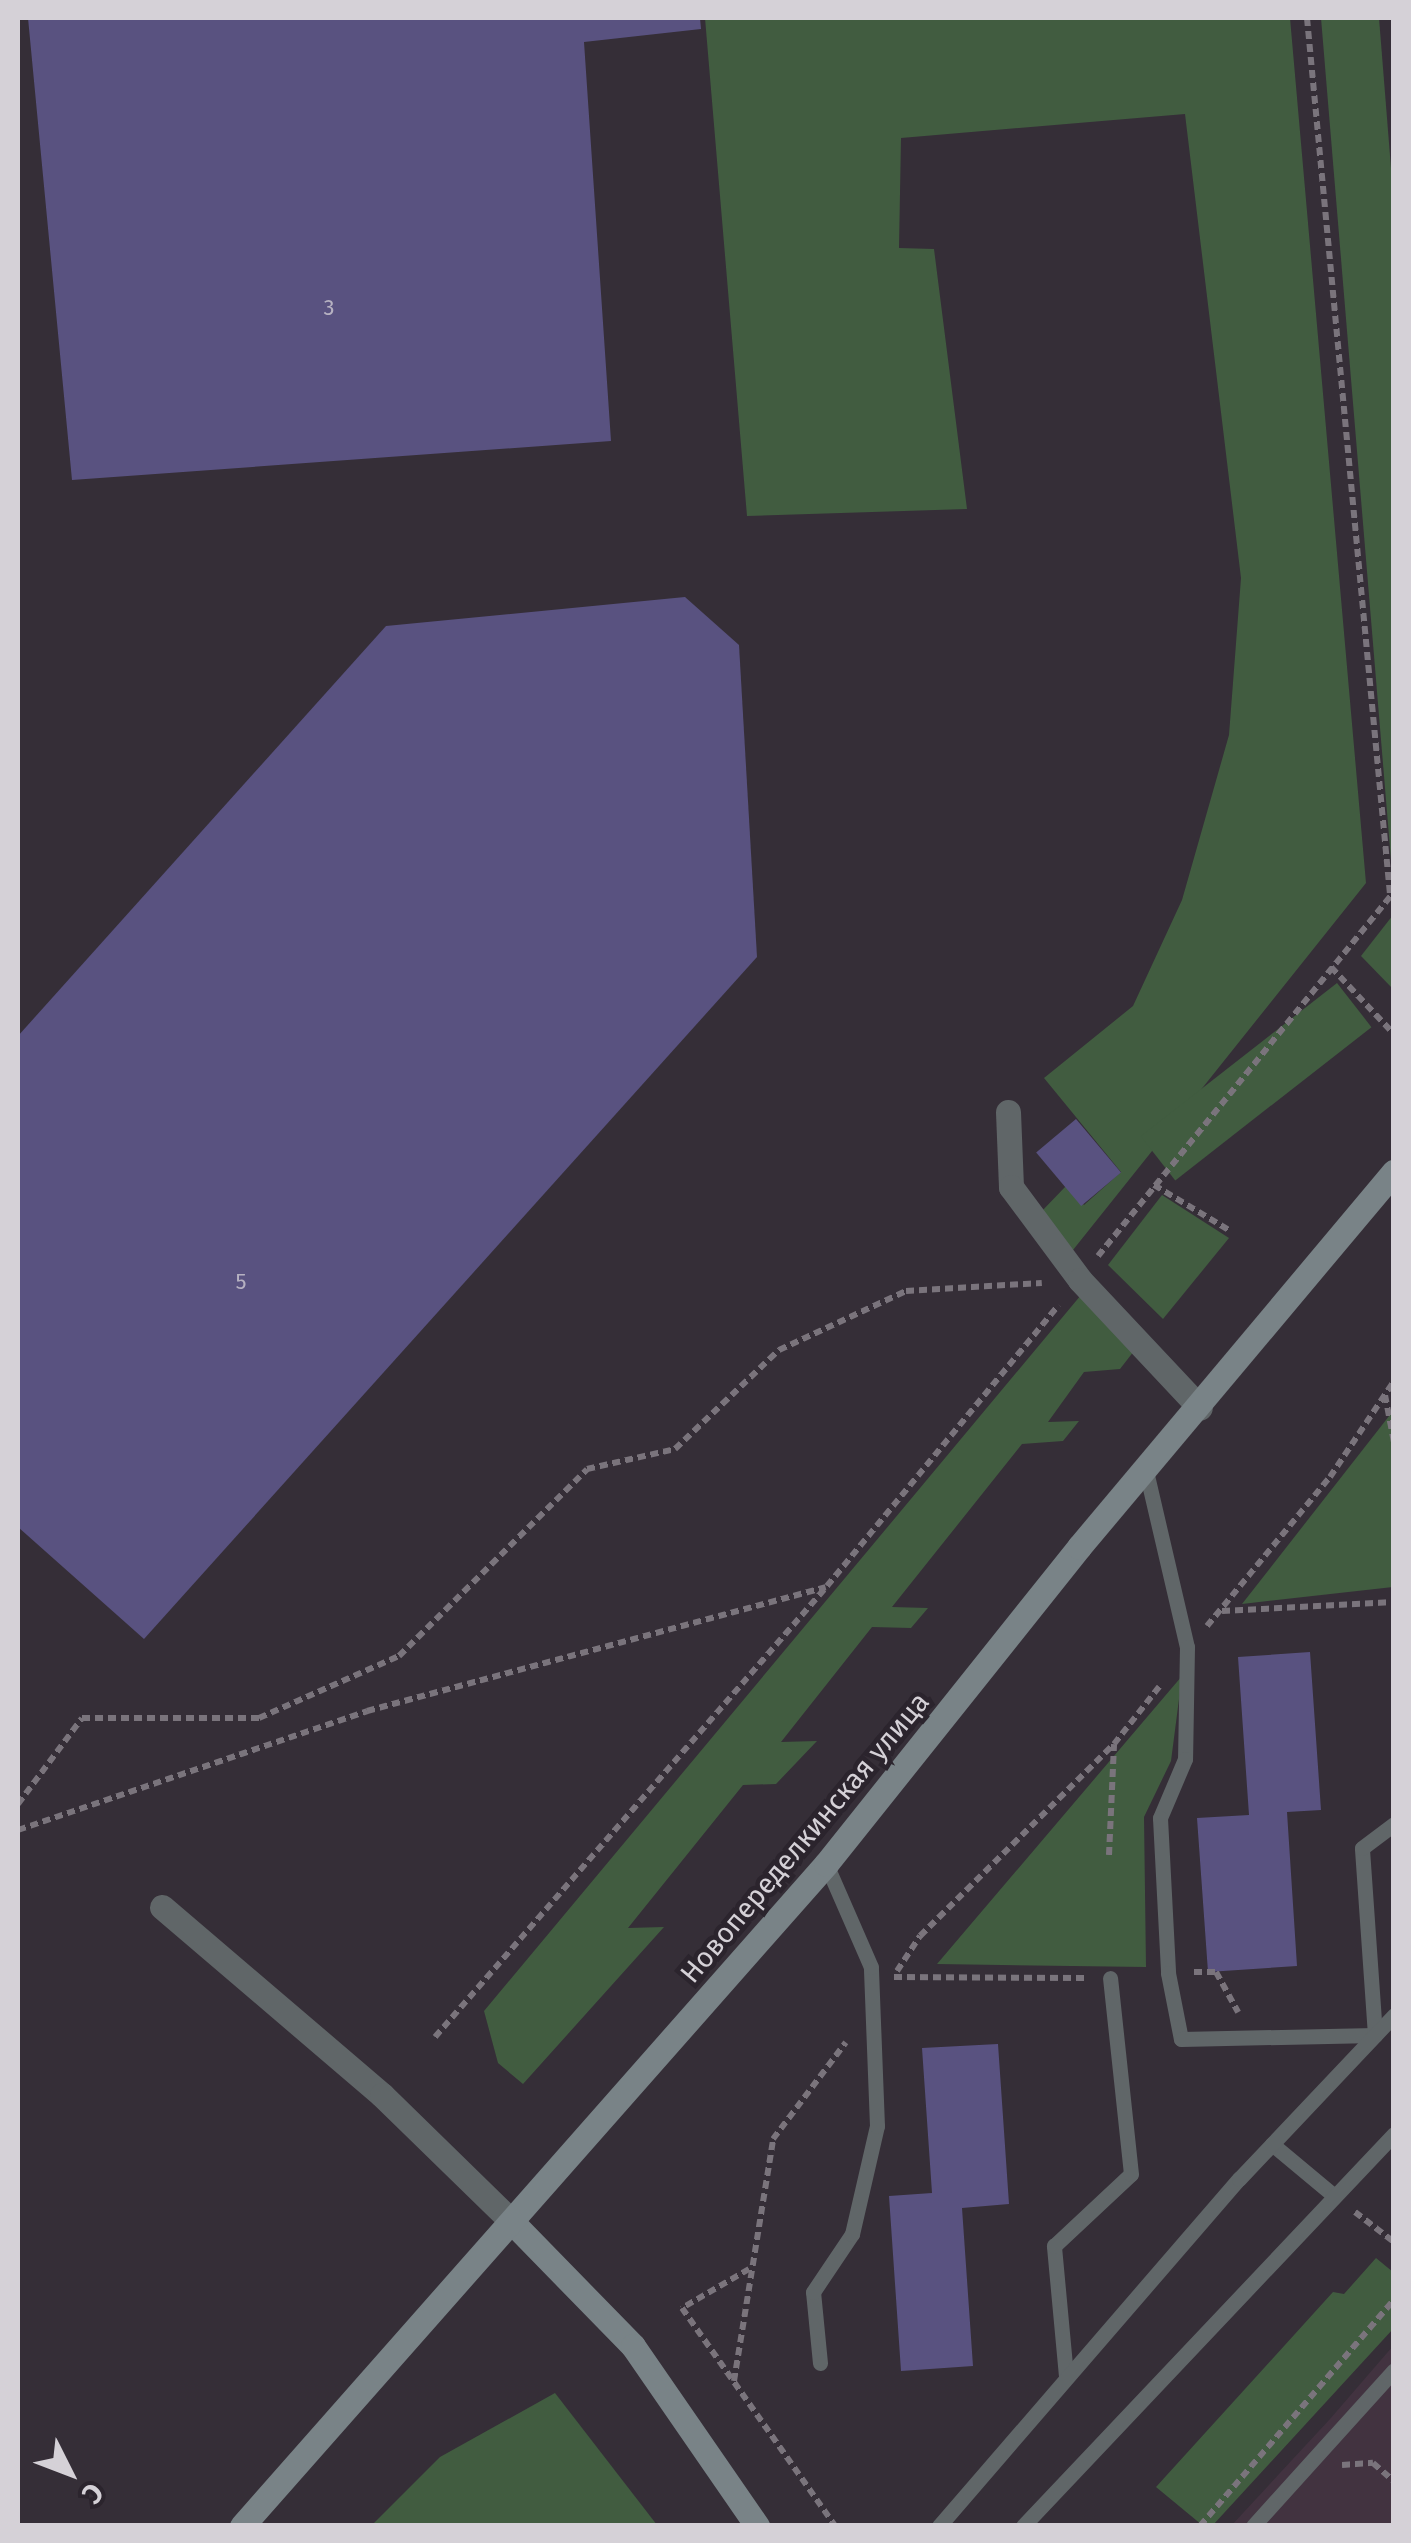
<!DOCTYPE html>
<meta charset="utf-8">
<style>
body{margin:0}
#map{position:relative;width:1411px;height:2543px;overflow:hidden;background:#352e37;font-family:"Fira Sans",sans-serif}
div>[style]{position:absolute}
.education>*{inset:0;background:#423340}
.green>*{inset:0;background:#415c40;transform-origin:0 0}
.building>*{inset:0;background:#595280;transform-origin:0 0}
.path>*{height:6px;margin-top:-3px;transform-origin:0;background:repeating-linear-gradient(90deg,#7a747c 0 8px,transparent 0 13px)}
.lane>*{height:15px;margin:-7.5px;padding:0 7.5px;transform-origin:7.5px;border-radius:7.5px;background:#606668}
.street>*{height:25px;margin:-12.5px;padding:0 12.5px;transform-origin:12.5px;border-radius:12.5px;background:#606668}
.secondary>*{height:25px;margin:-12.5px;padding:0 12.5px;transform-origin:12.5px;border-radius:12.5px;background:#798387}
span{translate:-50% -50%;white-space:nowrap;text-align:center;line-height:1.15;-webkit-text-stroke:9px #2b242d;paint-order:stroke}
.number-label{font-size:22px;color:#b6b1c1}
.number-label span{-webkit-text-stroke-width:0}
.street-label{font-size:28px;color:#d5d1d7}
.frame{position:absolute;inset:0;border:20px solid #d5d1d7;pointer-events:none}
.north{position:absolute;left:20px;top:2423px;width:100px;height:100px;-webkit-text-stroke:8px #2b242d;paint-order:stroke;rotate:132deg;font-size:28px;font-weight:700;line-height:40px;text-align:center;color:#d5d1d7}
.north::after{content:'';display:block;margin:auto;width:35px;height:45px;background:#d5d1d7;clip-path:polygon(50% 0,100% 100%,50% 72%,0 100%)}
</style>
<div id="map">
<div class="education">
<div style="clip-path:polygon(1393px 2346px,1393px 2525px,1231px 2526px,1330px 2419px)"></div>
</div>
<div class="green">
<div style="clip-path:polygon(705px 18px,1290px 18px,1366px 883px,1073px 1250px,1040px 1213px,1066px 1186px,1084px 1205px,1121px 1172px,1044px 1078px,1133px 1006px,1182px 900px,1229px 735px,1241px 578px,1185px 114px,901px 138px,899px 248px,934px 249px,967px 509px,747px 516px)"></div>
<div style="clip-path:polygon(1321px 18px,1379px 18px,1393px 193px,1391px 860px)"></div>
<div style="clip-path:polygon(1393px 915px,1393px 989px,1361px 956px)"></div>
<div style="left:1337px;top:983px;width:56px;height:249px;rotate:52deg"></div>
<div style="clip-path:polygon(1162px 1195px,1229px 1238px,1163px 1319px,1108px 1265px)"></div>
<div style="clip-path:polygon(1081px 1295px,1134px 1351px,1120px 1369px,1084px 1372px,1048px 1422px,1079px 1421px,1063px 1441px,1022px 1444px,892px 1607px,928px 1608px,911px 1628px,872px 1627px,781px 1742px,817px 1741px,776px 1784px,743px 1785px,628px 1928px,664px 1927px,523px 2084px,498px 2063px,484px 2011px)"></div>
<div style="clip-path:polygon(1393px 1411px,1393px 1587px,1242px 1604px)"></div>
<div style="clip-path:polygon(1182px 1676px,1171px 1761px,1144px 1817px,1146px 1967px,937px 1964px)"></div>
<div style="clip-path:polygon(1376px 2258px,1393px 2272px,1393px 2329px,1213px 2525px,1202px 2525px,1156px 2487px,1333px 2292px,1344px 2294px)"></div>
<div style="clip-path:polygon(555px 2393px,657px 2525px,372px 2525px,440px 2457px)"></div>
</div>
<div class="building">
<div style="clip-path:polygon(28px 18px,700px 18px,701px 29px,584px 42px,611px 441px,72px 480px)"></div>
<div style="clip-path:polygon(685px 597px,739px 645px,757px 957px,144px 1639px,18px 1527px,18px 1036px,386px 626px)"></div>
<div style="left:1076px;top:1119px;width:70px;height:52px;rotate:50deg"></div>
<div style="clip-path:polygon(1310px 1652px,1321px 1810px,1287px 1812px,1297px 1966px,1208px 1972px,1197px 1818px,1249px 1815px,1238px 1657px)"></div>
<div style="clip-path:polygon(998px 2044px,1009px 2204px,962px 2208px,973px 2366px,901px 2371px,889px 2196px,932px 2193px,922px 2048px)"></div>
</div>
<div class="path">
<div style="left:1307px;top:18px;width:880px;rotate:84.59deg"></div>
<div style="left:1331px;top:967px;width:88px;rotate:46.8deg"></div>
<div style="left:1154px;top:1185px;width:87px;rotate:31deg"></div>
<div style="left:1098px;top:1256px;width:469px;rotate:-50.9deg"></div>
<div style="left:1385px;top:1395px;width:48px;rotate:79.2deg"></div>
<div style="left:1222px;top:1611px;width:172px;rotate:-3deg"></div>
<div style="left:1207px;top:1626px;width:193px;rotate:-50.5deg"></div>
<div style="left:1330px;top:1477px;width:115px;rotate:-56.3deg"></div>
<div style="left:18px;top:1804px;width:107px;rotate:-53.3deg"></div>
<div style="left:82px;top:1718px;width:177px"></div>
<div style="left:259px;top:1718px;width:153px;rotate:-23.9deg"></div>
<div style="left:399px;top:1656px;width:265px;rotate:-44.8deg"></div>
<div style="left:587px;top:1469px;width:90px;rotate:-12.8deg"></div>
<div style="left:675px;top:1449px;width:144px;rotate:-43.6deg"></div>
<div style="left:779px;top:1350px;width:140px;rotate:-24.9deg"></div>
<div style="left:906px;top:1291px;width:136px;rotate:-3.4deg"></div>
<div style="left:18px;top:1830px;width:369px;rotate:-18.8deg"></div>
<div style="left:367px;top:1711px;width:475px;rotate:-15.1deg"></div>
<div style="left:1109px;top:1855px;width:111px;rotate:-87.4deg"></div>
<div style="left:897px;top:1971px;width:42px;rotate:-56.7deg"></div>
<div style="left:920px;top:1936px;width:273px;rotate:-44.7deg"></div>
<div style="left:1114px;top:1744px;width:73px;rotate:-51.7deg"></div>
<div style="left:1194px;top:1972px;width:22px"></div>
<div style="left:1216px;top:1972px;width:46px;rotate:61.2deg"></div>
<div style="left:894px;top:1977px;width:193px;rotate:0.3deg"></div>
<div style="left:435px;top:2037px;width:598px;rotate:-49deg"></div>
<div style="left:827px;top:1586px;width:364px;rotate:-50.5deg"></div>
<div style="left:1355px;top:2212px;width:49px;rotate:37.6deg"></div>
<div style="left:749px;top:2269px;width:78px;rotate:149.8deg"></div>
<div style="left:682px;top:2308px;width:266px;rotate:54.9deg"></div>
<div style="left:734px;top:2381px;width:245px;rotate:-80.8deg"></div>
<div style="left:773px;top:2139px;width:121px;rotate:-53deg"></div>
<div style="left:1342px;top:2465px;width:31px;rotate:-4deg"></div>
<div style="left:1373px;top:2463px;width:28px;rotate:41deg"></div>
<div style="left:1200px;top:2526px;width:298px;rotate:-49.4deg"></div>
</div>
<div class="lane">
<div style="left:1146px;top:1471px;width:181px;rotate:76.9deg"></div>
<div style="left:1187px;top:1647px;width:112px;rotate:91deg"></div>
<div style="left:1185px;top:1759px;width:64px;rotate:113deg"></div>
<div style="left:1160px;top:1818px;width:155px;rotate:87deg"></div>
<div style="left:1168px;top:1973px;width:67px;rotate:78.9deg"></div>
<div style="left:1181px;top:2039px;width:194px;rotate:-1.2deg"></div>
<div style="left:1375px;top:2035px;width:187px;rotate:-94deg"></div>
<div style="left:1362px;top:1848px;width:40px;rotate:-37deg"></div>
<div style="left:1272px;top:2144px;width:78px;rotate:39.8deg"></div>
<div style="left:820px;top:2363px;width:71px;rotate:-95.6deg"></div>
<div style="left:813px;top:2292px;width:70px;rotate:-56.1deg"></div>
<div style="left:852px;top:2234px;width:111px;rotate:-77deg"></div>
<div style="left:877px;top:2126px;width:159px;rotate:-92.2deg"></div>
<div style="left:871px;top:1967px;width:112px;rotate:-113.6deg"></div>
<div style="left:1066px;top:2376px;width:131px;rotate:-95.3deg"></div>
<div style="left:1054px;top:2246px;width:105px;rotate:-43.1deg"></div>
<div style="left:1131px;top:2174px;width:197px;rotate:-96.1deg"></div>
<div style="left:939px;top:2526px;width:459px;rotate:-49.2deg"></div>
<div style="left:1239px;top:2179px;width:226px;rotate:-46.6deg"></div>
<div style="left:1023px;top:2526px;width:540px;rotate:-46.58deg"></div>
<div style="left:1253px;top:2526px;width:210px;rotate:-47.9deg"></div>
</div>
<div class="street">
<div style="left:1008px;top:1112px;width:75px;rotate:87.7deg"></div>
<div style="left:1011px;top:1187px;width:116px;rotate:53.4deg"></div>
<div style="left:1080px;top:1280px;width:175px;rotate:46.8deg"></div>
<div style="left:162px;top:1907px;width:289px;rotate:40.5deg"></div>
<div style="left:382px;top:2095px;width:182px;rotate:44.3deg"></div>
</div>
<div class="secondary">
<div style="left:512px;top:2222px;width:173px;rotate:45.7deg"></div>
<div style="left:633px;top:2346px;width:219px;rotate:55.4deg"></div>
<div style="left:242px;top:2526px;width:883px;rotate:-48.58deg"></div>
<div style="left:826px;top:1864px;width:406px;rotate:-51.4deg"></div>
<div style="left:1079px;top:1547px;width:490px;rotate:-50deg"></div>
</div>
<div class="number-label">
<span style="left:329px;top:308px">3</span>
<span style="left:241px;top:1282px">5</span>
</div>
<div class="street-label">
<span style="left:805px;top:1838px;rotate:-50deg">Новопеределкинская улица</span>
</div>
<div class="frame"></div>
<div class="north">С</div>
</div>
